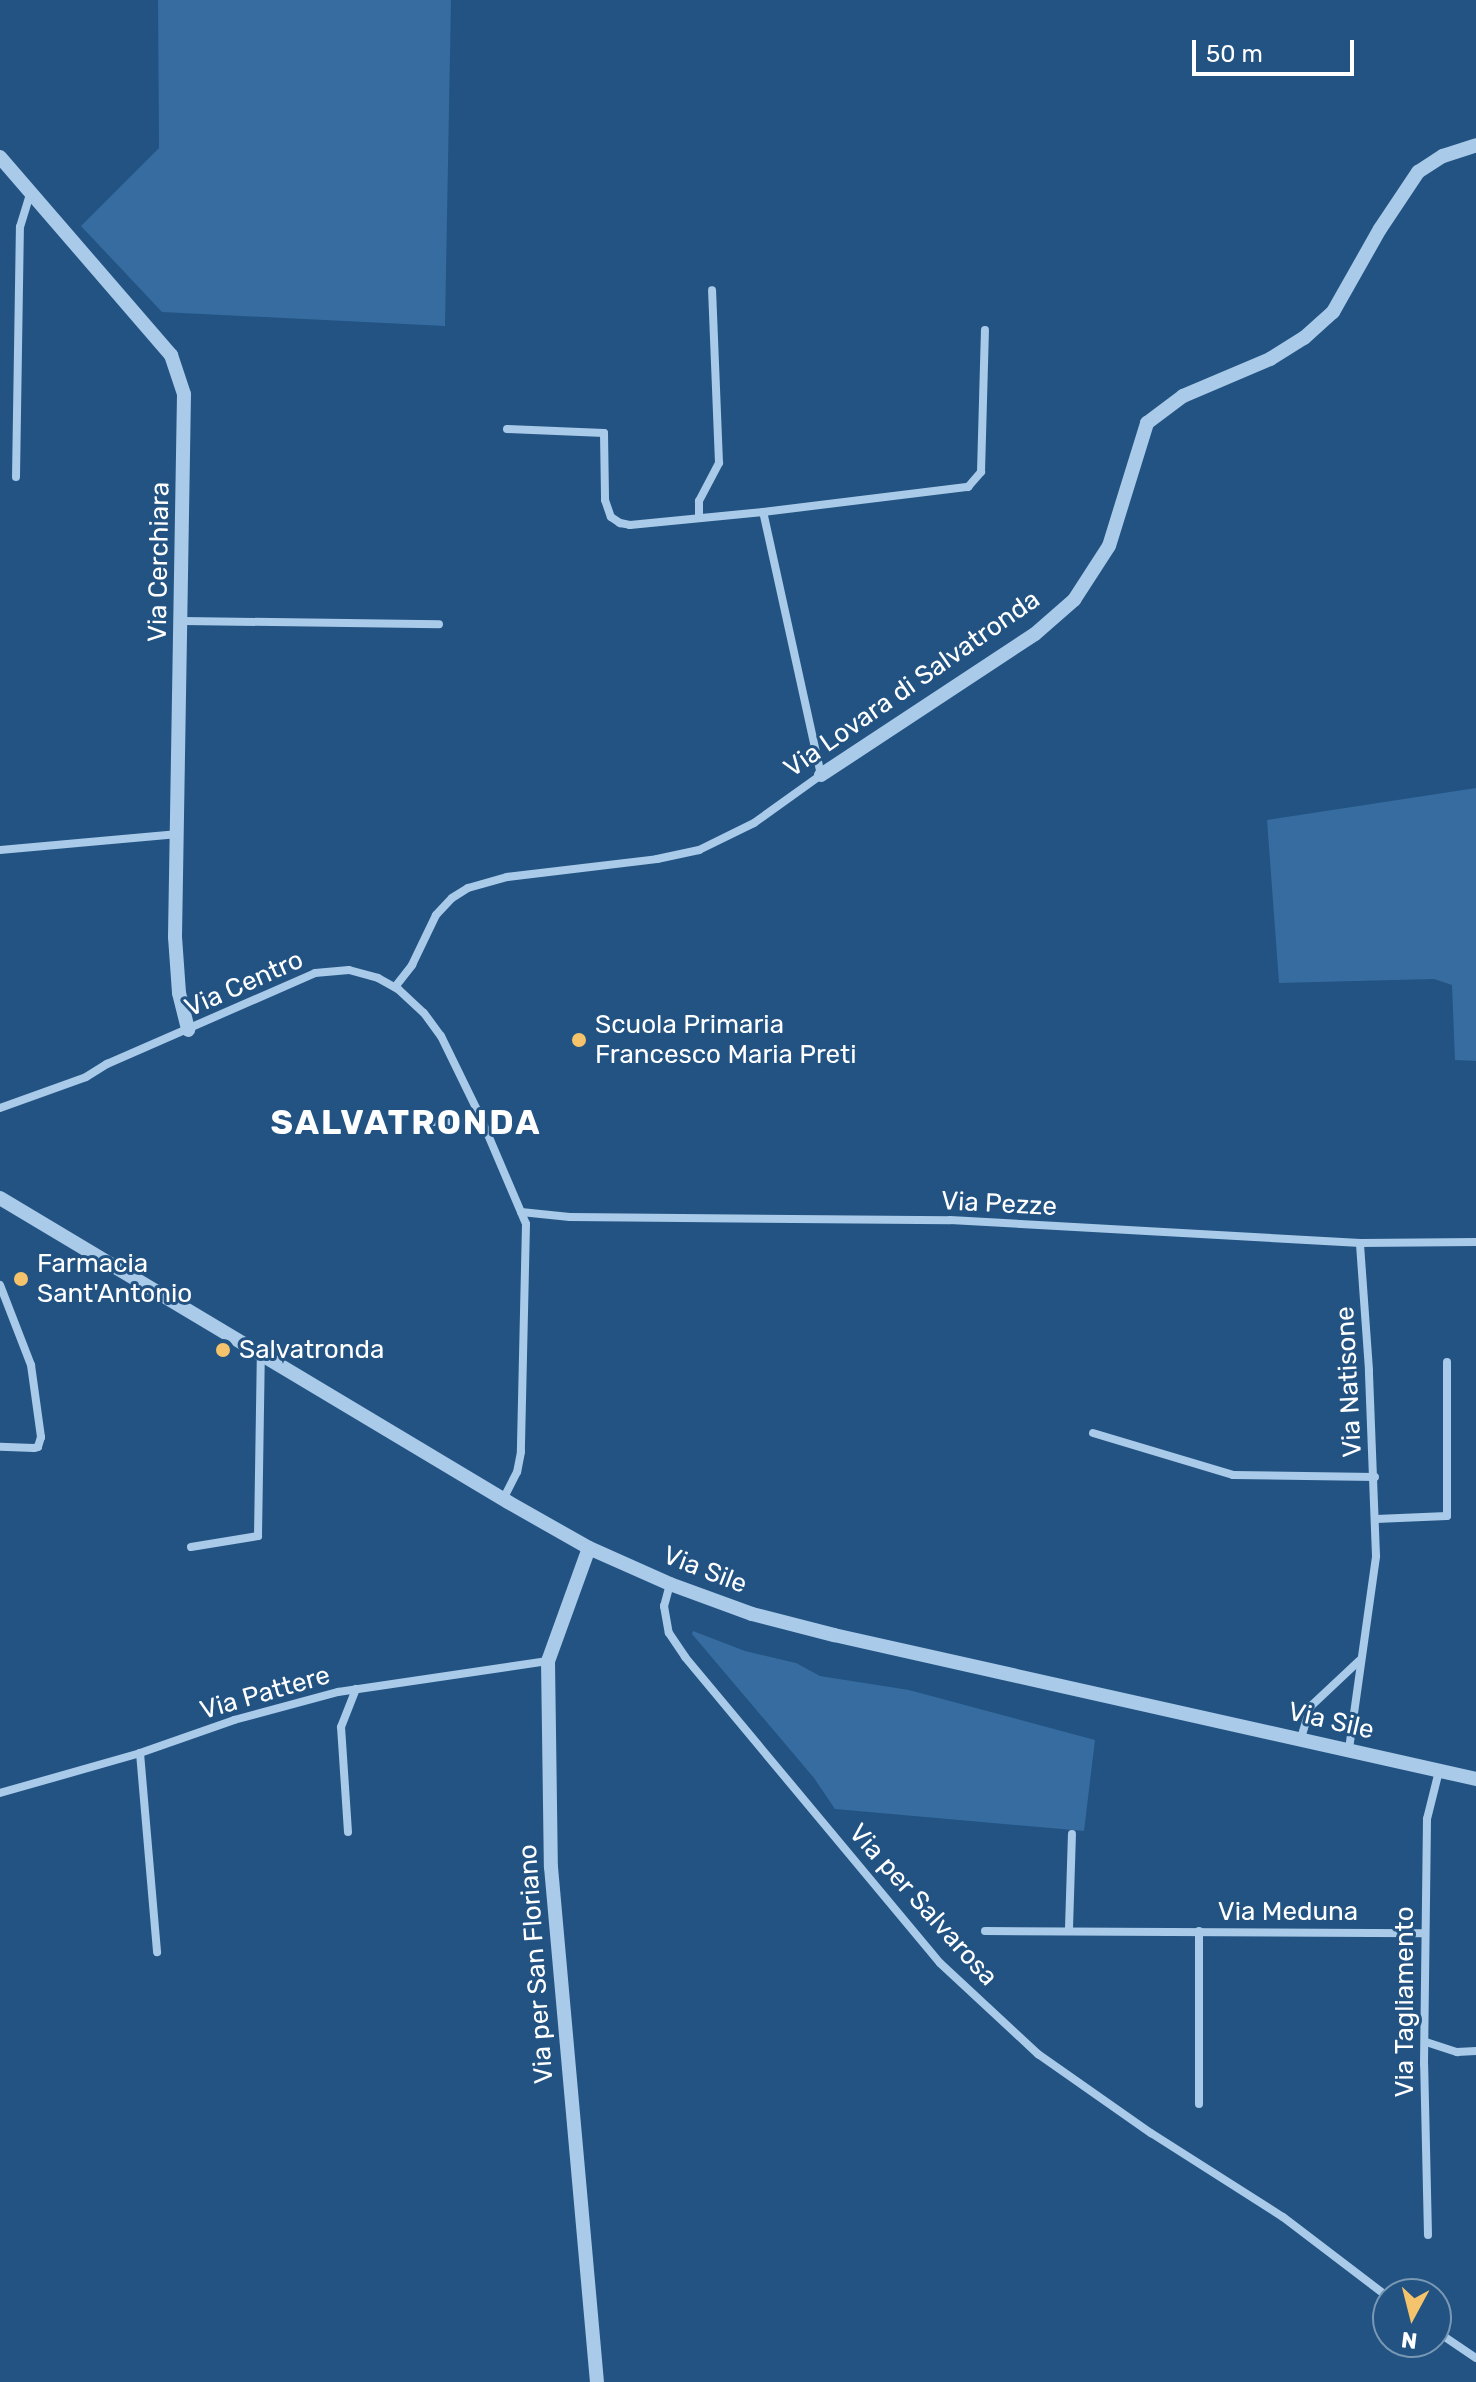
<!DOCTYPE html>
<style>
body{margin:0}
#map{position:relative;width:1476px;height:2382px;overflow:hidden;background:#225382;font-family:Rubik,sans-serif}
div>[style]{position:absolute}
.green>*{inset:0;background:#366ca0}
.pedestrian>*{height:7px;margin:-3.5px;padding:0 3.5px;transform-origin:3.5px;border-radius:3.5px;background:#a9cae8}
.minor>*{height:8px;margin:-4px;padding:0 4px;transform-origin:4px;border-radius:4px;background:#a9cae8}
.tertiary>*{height:14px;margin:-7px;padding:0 7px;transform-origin:7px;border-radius:7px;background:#a9cae8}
.dots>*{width:22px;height:22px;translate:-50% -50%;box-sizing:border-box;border:4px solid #225382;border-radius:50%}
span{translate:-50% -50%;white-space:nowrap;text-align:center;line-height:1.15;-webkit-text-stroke:6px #225382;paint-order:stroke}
.street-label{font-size:26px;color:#fff}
.poi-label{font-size:26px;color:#fff}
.left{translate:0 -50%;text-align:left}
.district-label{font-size:34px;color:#fff;font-weight:700;letter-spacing:2px}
.north{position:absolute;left:1372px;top:2278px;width:80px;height:80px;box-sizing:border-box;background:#225382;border:2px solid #7a98b4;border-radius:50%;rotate:187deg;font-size:22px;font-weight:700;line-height:32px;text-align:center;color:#fff}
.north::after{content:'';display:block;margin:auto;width:28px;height:36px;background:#f4c36b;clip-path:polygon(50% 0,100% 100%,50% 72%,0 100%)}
.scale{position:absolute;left:1192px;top:40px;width:162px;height:36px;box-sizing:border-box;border:4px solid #fff;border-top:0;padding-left:10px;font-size:24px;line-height:28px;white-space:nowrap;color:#fff;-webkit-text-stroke:6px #225382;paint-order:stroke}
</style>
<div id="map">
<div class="green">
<div style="clip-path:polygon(158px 0,451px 0,445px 326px,162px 312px,81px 226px,159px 148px)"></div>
<div style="clip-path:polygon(1476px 788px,1476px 1061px,1455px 1060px,1452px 985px,1434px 979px,1279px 983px,1267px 820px)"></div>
<div style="clip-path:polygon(693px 1631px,745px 1651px,796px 1663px,820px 1676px,909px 1690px,1095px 1740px,1084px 1831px,835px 1809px,814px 1778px,692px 1634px)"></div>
</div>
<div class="pedestrian">
<div style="left:414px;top:1123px;width:56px;rotate:-3.1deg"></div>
</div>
<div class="minor">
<div style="left:507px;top:429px;width:97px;rotate:2.4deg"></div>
<div style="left:604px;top:433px;width:67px;rotate:89.1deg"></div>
<div style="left:605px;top:500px;width:18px;rotate:71deg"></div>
<div style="left:611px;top:517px;width:11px;rotate:34deg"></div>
<div style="left:620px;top:523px;width:10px;rotate:11deg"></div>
<div style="left:630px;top:525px;width:134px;rotate:-5.6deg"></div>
<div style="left:16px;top:477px;width:250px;rotate:-89.1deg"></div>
<div style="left:20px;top:227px;width:34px;rotate:-73deg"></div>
<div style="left:699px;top:518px;width:17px;rotate:-90deg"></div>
<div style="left:699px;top:501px;width:43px;rotate:-62.2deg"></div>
<div style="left:719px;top:463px;width:173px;rotate:-92.3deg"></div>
<div style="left:183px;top:621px;width:256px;rotate:0.7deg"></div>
<div style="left:0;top:850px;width:179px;rotate:-5.1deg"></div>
<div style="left:395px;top:987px;width:28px;rotate:-52deg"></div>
<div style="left:412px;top:965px;width:55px;rotate:-64.4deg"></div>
<div style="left:436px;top:915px;width:23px;rotate:-47deg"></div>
<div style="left:452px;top:898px;width:19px;rotate:-32deg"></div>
<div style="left:468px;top:888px;width:41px;rotate:-15.8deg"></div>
<div style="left:507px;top:877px;width:151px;rotate:-6.8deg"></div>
<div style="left:657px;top:859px;width:43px;rotate:-12.1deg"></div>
<div style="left:699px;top:850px;width:61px;rotate:-26.1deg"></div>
<div style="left:754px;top:823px;width:82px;rotate:-35.6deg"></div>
<div style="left:821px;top:775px;width:269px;rotate:-102.4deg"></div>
<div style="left:763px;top:512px;width:207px;rotate:-7deg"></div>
<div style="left:968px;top:487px;width:20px;rotate:-49deg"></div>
<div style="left:981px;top:472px;width:142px;rotate:-88.4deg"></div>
<div style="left:0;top:1108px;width:91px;rotate:-19.8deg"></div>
<div style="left:86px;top:1077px;width:25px;rotate:-32deg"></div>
<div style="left:107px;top:1064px;width:227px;rotate:-23.6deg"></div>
<div style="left:315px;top:973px;width:34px;rotate:-5deg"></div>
<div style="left:349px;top:970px;width:30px;rotate:15deg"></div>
<div style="left:378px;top:978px;width:23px;rotate:29deg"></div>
<div style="left:398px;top:989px;width:35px;rotate:43deg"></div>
<div style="left:424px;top:1013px;width:29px;rotate:54deg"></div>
<div style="left:441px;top:1036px;width:89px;rotate:64deg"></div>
<div style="left:480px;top:1116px;width:117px;rotate:66.9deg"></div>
<div style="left:526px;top:1224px;width:228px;rotate:91.3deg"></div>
<div style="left:521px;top:1452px;width:20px;rotate:101deg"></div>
<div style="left:517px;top:1472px;width:30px;rotate:117deg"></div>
<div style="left:521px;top:1212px;width:49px;rotate:5.8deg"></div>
<div style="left:570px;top:1217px;width:380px;rotate:0.5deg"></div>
<div style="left:950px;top:1220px;width:411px;rotate:3.2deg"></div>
<div style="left:1360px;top:1243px;width:116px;rotate:-0.5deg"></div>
<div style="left:0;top:1285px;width:86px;rotate:68.8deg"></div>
<div style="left:31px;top:1365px;width:73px;rotate:82.1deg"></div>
<div style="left:41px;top:1437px;width:10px;rotate:107deg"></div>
<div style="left:38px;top:1447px;width:4px;rotate:166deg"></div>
<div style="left:34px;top:1448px;width:34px;rotate:-178deg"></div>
<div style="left:1093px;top:1433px;width:146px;rotate:16.7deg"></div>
<div style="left:1233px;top:1475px;width:142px;rotate:0.8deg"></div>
<div style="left:1376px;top:1519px;width:71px;rotate:-2.4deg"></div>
<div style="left:1447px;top:1516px;width:154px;rotate:-90deg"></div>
<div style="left:191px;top:1547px;width:68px;rotate:-9.3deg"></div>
<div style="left:258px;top:1536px;width:183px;rotate:-89.1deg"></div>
<div style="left:670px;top:1584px;width:23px;rotate:105deg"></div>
<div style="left:664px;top:1606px;width:27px;rotate:80deg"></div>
<div style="left:669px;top:1633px;width:29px;rotate:56deg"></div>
<div style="left:685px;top:1657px;width:398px;rotate:50.2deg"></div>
<div style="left:940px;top:1963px;width:134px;rotate:42.9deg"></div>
<div style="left:1038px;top:2054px;width:138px;rotate:35deg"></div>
<div style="left:1151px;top:2133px;width:156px;rotate:32.5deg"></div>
<div style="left:1283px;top:2217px;width:132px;rotate:37.3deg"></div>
<div style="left:1301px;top:1738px;width:34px;rotate:-73deg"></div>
<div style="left:1311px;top:1706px;width:67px;rotate:-43.2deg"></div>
<div style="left:1349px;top:1749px;width:195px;rotate:-82deg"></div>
<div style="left:1376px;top:1556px;width:186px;rotate:-92.2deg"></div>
<div style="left:1369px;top:1370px;width:127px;rotate:-94.1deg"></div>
<div style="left:140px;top:1753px;width:200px;rotate:85.1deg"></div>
<div style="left:0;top:1793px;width:146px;rotate:-15.9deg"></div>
<div style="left:140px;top:1753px;width:100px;rotate:-19.3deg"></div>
<div style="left:234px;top:1720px;width:108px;rotate:-15.1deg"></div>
<div style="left:338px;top:1692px;width:212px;rotate:-8.4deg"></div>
<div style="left:348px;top:1832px;width:105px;rotate:-93.8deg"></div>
<div style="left:341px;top:1727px;width:41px;rotate:-68.5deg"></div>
<div style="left:1069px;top:1928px;width:94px;rotate:-88.2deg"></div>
<div style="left:985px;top:1931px;width:439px;rotate:0.3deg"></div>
<div style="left:1199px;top:1931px;width:173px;rotate:90deg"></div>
<div style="left:1426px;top:2042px;width:33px;rotate:18deg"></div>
<div style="left:1457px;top:2052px;width:19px;rotate:-3deg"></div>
<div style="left:1428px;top:2235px;width:171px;rotate:-91.3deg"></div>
<div style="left:1424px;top:2064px;width:245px;rotate:-89.3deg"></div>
<div style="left:1427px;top:1819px;width:49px;rotate:-76deg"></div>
<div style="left:1436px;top:2331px;width:48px;rotate:34deg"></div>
</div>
<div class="tertiary">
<div style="left:0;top:157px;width:262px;rotate:49.2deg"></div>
<div style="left:171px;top:355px;width:41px;rotate:71.6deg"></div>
<div style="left:184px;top:394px;width:543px;rotate:90.95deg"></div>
<div style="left:175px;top:937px;width:56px;rotate:85.9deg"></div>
<div style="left:179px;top:993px;width:38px;rotate:76deg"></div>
<div style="left:821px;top:775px;width:256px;rotate:-33.4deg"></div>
<div style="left:1035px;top:634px;width:52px;rotate:-41.1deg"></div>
<div style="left:1074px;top:600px;width:64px;rotate:-57.1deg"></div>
<div style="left:1109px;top:546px;width:129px;rotate:-72.8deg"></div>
<div style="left:1147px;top:423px;width:45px;rotate:-36.9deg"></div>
<div style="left:1183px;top:396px;width:95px;rotate:-23deg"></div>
<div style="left:1270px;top:359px;width:40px;rotate:-32deg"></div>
<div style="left:1304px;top:338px;width:39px;rotate:-42deg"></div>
<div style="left:1333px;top:312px;width:95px;rotate:-60.5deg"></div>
<div style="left:1380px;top:229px;width:69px;rotate:-56.3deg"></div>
<div style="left:1418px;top:172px;width:30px;rotate:-33deg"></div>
<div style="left:1443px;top:156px;width:35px;rotate:-18deg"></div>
<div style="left:0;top:1198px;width:592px;rotate:30.9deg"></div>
<div style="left:508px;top:1502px;width:93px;rotate:29.6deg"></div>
<div style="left:589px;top:1548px;width:89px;rotate:24deg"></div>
<div style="left:670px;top:1584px;width:87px;rotate:20.1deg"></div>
<div style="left:752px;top:1614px;width:85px;rotate:14.4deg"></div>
<div style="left:834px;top:1635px;width:658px;rotate:12.64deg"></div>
<div style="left:589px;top:1548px;width:120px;rotate:109.9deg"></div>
<div style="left:548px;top:1661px;width:206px;rotate:89.2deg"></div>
<div style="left:551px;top:1867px;width:517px;rotate:84.9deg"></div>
</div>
<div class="dots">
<div style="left:579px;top:1040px;background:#f4c36b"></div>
<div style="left:21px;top:1279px;background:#f4c36b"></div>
<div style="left:223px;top:1350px;background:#f4c36b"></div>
</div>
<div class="street-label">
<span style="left:159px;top:562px;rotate:-89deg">Via Cerchiara</span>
<span style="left:912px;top:684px;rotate:-35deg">Via Lovara di Salvatronda</span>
<span style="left:244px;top:984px;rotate:-24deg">Via Centro</span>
<span style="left:999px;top:1204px;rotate:3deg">Via Pezze</span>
<span style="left:1349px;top:1382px;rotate:-93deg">Via Natisone</span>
<span style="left:705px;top:1570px;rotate:21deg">Via Sile</span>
<span style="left:265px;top:1693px;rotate:-16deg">Via Pattere</span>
<span style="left:1331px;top:1721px;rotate:13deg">Via Sile</span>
<span style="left:923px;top:1905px;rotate:48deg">Via per Salvarosa</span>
<span style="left:1288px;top:1912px">Via Meduna</span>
<span style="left:536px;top:1964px;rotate:-94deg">Via per San Floriano</span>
<span style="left:1405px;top:2002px;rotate:-90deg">Via Tagliamento</span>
</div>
<div class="poi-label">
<span class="left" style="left:595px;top:1040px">Scuola Primaria<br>Francesco Maria Preti</span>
<span class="left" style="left:37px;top:1279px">Farmacia<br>Sant'Antonio</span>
<span class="left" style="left:239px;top:1350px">Salvatronda</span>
</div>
<div class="district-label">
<span style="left:406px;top:1123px">SALVATRONDA</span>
</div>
<div class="north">N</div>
<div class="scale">50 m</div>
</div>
